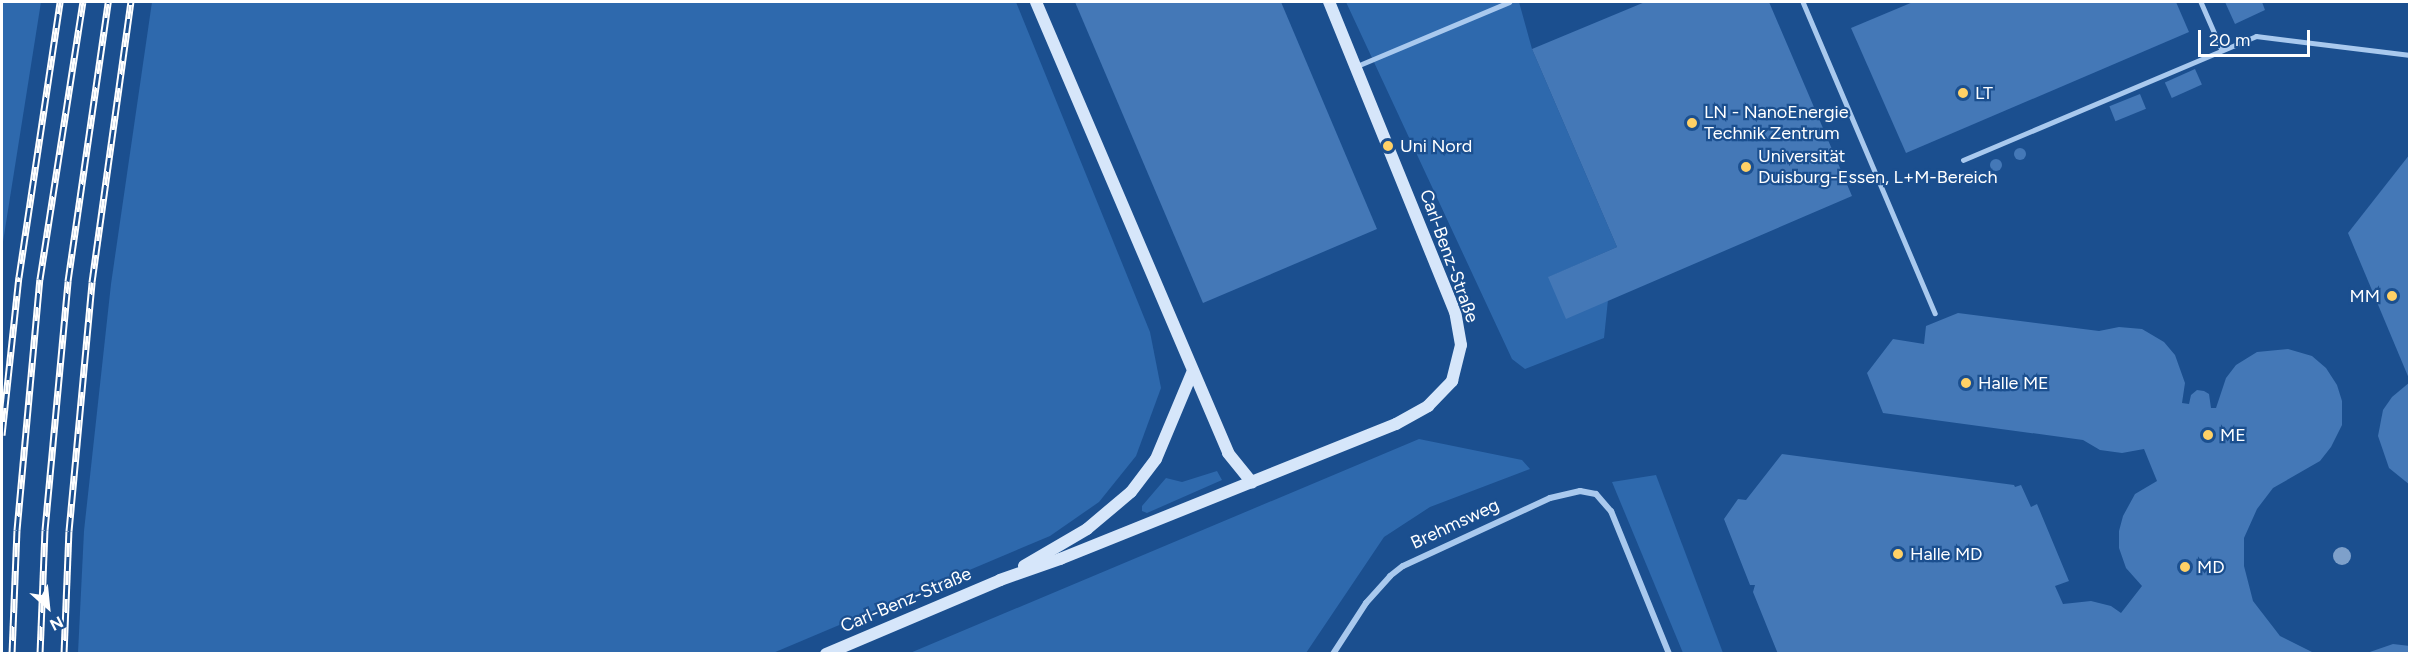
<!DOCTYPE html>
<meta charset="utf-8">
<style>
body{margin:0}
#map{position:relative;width:2411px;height:655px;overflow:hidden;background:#1b4f8f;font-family:Figtree,sans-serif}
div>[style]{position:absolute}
.green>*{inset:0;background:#2e69ad}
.building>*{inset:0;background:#4478b7;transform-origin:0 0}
.round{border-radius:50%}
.lane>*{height:4.5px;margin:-2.25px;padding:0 2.25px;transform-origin:2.25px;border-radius:2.25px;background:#a9c9ee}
.street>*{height:6px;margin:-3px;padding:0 3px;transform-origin:3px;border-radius:3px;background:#a9c9ee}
.secondary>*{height:12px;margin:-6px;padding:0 6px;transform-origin:6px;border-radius:6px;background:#d6e6fa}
.rail>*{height:7px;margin-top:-3.5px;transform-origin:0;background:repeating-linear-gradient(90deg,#1b4f8f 0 14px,#fff 0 28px);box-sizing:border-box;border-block:2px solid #fff}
.trees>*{width:18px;height:18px;margin:-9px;border-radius:50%;background:#7ea0ca}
.dots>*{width:16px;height:16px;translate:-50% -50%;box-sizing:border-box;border:3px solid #1b4f8f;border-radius:50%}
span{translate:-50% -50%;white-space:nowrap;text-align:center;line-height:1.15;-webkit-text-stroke:4.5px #1b4f8f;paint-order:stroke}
.poi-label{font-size:18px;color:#fff}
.left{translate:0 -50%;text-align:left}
.right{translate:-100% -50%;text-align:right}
.street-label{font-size:18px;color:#fff}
.frame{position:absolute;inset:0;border:3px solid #fff;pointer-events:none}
.north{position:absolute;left:18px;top:577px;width:60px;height:60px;-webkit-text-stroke:4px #1b4f8f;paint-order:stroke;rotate:153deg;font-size:16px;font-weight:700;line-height:24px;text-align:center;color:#fff}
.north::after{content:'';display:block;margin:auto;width:21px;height:27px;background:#fff;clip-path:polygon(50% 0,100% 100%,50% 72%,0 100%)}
.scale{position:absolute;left:2198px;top:30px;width:112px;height:27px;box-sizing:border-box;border:3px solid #fff;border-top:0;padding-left:8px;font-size:18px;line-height:21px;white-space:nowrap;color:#fff;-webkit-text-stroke:4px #1b4f8f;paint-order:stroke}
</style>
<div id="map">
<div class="green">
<div style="clip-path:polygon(2px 2px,41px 2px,2px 248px)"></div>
<div style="clip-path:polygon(152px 2px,1016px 2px,1150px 332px,1161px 388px,1136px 456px,1099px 502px,1050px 536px,773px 653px,78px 653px,84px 531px,111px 284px)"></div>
<div style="clip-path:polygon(1346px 2px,1519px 2px,1532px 49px,1617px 247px,1549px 277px,1608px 300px,1604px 338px,1525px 369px,1512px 359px)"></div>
<div style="clip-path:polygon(1419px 439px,1522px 460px,1530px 469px,1430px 507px,1384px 537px,1306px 653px,910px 653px)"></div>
<div style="clip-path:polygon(1217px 471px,1222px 480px,1147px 513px,1142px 511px,1142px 506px,1166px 478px,1182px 482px)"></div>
<div style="clip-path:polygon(1656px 475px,1723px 653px,1683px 653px,1612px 482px)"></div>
</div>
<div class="building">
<div style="clip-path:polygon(1075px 2px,1281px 2px,1377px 229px,1203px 303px)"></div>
<div style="clip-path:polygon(1645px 2px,1769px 2px,1852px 196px,1566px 319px,1548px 277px,1617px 247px,1532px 49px)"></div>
<div style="clip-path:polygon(1913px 2px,2176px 2px,2189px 32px,1906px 153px,1851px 28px)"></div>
<div style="clip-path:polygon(2225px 2px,2262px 2px,2265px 10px,2235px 24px)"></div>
<div style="left:2195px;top:69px;width:17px;height:33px;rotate:66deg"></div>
<div style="left:2140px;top:94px;width:16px;height:33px;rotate:68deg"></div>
<div class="round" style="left:2014px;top:148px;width:12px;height:12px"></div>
<div style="clip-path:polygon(2410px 154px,2410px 381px,2348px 233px)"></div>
<div class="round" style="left:1990px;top:159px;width:12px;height:12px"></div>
<div style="clip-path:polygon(1958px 313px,2099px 331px,2119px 327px,2142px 329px,2164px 342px,2175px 355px,2185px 383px,2182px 403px,2189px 404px,2191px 395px,2197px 390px,2204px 391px,2209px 394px,2211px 408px,2216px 408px,2226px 378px,2236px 365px,2257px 352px,2288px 349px,2312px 356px,2326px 368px,2337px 385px,2342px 401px,2342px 425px,2331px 447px,2320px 461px,2273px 488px,2257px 509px,2244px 538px,2244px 566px,2253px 601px,2280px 636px,2316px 654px,1778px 654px,1753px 592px,1755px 585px,1750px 585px,1724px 519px,1738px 499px,1746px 500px,1782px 454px,2014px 485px,2015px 487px,2021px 485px,2031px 507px,2037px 504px,2069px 581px,2055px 586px,2063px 604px,2091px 601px,2111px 606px,2121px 613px,2142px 586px,2126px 568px,2119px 548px,2119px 531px,2123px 516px,2135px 494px,2157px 481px,2144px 449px,2122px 453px,2100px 450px,2083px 440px,1883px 413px,1867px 373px,1893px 339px,1924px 344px,1926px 326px)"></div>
<div style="clip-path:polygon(2410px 382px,2410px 485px,2389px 468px,2378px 436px,2383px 410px,2392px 397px)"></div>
<div style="clip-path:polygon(2393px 644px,2410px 646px,2410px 654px,2364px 654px)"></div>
</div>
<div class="lane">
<div style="left:1803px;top:2px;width:338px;rotate:67deg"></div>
<div style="left:2201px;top:2px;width:52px;rotate:66.4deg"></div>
<div style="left:1357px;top:66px;width:165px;rotate:-22.8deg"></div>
<div style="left:1963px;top:160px;width:318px;rotate:-22.9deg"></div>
<div style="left:2256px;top:36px;width:155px;rotate:7deg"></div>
</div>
<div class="street">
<div style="left:1333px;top:654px;width:61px;rotate:-57.1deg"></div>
<div style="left:1366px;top:603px;width:36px;rotate:-48deg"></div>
<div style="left:1390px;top:576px;width:16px;rotate:-38deg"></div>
<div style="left:1403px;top:566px;width:162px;rotate:-24.8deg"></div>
<div style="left:1550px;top:498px;width:31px;rotate:-13deg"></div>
<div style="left:1580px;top:491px;width:16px;rotate:11deg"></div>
<div style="left:1596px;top:494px;width:23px;rotate:49deg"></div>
<div style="left:1611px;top:511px;width:154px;rotate:67.9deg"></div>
</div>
<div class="secondary">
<div style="left:1036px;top:2px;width:490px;rotate:66.9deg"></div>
<div style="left:1228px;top:453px;width:38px;rotate:51deg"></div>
<div style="left:1024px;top:566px;width:73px;rotate:-30.4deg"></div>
<div style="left:1087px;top:529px;width:57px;rotate:-40.1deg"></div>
<div style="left:1131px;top:492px;width:41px;rotate:-52.9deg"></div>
<div style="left:1156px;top:459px;width:93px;rotate:-67.3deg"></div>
<div style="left:826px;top:654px;width:189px;rotate:-23deg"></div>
<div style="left:1000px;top:580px;width:64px;rotate:-19.3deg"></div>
<div style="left:1060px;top:559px;width:362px;rotate:-21.9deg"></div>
<div style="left:1396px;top:424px;width:37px;rotate:-29deg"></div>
<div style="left:1428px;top:406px;width:35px;rotate:-46deg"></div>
<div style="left:1452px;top:381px;width:37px;rotate:-76deg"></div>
<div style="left:1461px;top:345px;width:34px;rotate:-100deg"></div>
<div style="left:1455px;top:312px;width:335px;rotate:-112.1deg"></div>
</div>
<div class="rail">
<div style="left:2px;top:435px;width:159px;rotate:-83.9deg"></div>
<div style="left:19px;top:277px;width:278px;rotate:-81.5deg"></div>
<div style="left:12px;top:654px;width:124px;rotate:-87.7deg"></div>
<div style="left:17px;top:530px;width:252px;rotate:-84.8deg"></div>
<div style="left:40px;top:279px;width:280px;rotate:-81.2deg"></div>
<div style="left:40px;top:654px;width:124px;rotate:-87.7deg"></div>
<div style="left:45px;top:530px;width:250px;rotate:-84.7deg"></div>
<div style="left:68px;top:281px;width:282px;rotate:-81.8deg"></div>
<div style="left:64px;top:654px;width:123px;rotate:-87.7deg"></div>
<div style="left:69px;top:531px;width:250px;rotate:-84.7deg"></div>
<div style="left:92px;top:282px;width:283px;rotate:-82.1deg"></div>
</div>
<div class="trees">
<div style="left:2342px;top:556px"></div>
</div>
<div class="dots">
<div style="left:1963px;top:93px;background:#ffd166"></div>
<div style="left:1692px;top:123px;background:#ffd166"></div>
<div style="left:1388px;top:146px;background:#ffd166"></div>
<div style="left:1746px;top:167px;background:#ffd166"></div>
<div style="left:2392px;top:296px;background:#ffd166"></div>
<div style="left:1966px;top:383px;background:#ffd166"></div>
<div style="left:2208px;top:435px;background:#ffd166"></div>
<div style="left:1898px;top:554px;background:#ffd166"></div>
<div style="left:2185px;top:567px;background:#ffd166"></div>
</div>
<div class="poi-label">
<span class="left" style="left:1975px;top:93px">LT</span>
<span class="left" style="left:1704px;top:123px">LN - NanoEnergie<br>Technik Zentrum</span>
<span class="left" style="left:1400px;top:146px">Uni Nord</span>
<span class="left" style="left:1758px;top:167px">Universität<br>Duisburg-Essen, L+M-Bereich</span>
<span class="right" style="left:2380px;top:296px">MM</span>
<span class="left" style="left:1978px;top:383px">Halle ME</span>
<span class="left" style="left:2220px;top:435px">ME</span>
<span class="left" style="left:1910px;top:554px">Halle MD</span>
<span class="left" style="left:2197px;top:567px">MD</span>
</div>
<div class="street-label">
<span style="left:1449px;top:256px;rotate:70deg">Carl-Benz-Straße</span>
<span style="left:1455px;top:524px;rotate:-25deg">Brehmsweg</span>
<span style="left:906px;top:600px;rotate:-23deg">Carl-Benz-Straße</span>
</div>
<div class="frame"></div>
<div class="north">N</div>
<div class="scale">20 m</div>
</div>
